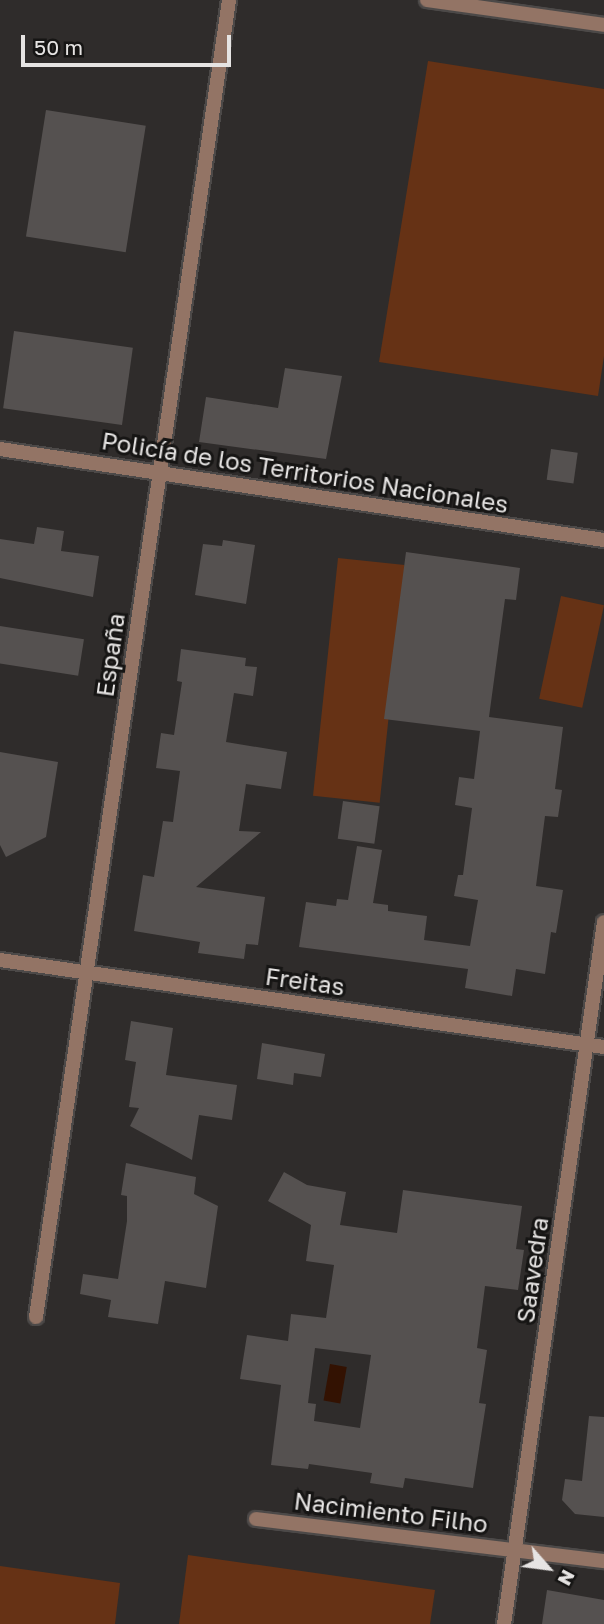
<!DOCTYPE html>
<meta charset="utf-8">
<style>
body{margin:0}
#map{position:relative;width:604px;height:1624px;overflow:hidden;background:#2f2c2b;font-family:"Golos Text",sans-serif}
div>[style]{position:absolute}
.green>*{inset:0;background:#663215;transform-origin:0 0}
.water>*{inset:0;background:#331202;transform-origin:0 0}
.building>*{inset:0;background:#555150;transform-origin:0 0}
.roads{filter:drop-shadow(2px 0 #4c4948) drop-shadow(-2px 0 #4c4948) drop-shadow(0 2px #4c4948) drop-shadow(0 -2px #4c4948)}
.street>*{height:14px;margin:-7px;padding:0 7px;transform-origin:7px;border-radius:7px;background:#937465}
span{translate:-50% -50%;white-space:nowrap;text-align:center;line-height:1.15;-webkit-text-stroke:6px #161514;paint-order:stroke}
.street-label{font-size:24px;color:#e6e4e3}
.north{position:absolute;left:513px;top:1533px;width:70px;height:70px;-webkit-text-stroke:5px #161514;paint-order:stroke;rotate:118deg;font-size:19px;font-weight:700;line-height:28px;text-align:center;color:#e6e4e3}
.north::after{content:'';display:block;margin:auto;width:24px;height:32px;background:#e6e4e3;clip-path:polygon(50% 0,100% 100%,50% 72%,0 100%)}
.scale{position:absolute;left:21px;top:35px;width:210px;height:32px;box-sizing:border-box;border:4px solid #e6e4e3;border-top:0;padding-left:9px;font-size:21px;line-height:24px;white-space:nowrap;color:#e6e4e3;-webkit-text-stroke:5px #161514;paint-order:stroke}
</style>
<div id="map">
<div class="green">
<div style="clip-path:polygon(428px 61px,604px 89px,604px 356px,598px 396px,379px 362px)"></div>
<div style="left:338px;top:558px;width:67px;height:239px;rotate:6deg"></div>
<div style="left:561px;top:596px;width:44px;height:105px;rotate:12deg"></div>
<div style="clip-path:polygon(188px 1555px,435px 1590px,430px 1624px,179px 1624px)"></div>
<div style="clip-path:polygon(0 1566px,120px 1583px,115px 1624px,0 1624px)"></div>
</div>
<div class="water">
<div style="left:330px;top:1364px;width:17px;height:37px;rotate:10deg"></div>
</div>
<div class="building">
<div style="left:46px;top:110px;width:101px;height:128px;rotate:9deg"></div>
<div style="left:14px;top:331px;width:120px;height:78px;rotate:8deg"></div>
<div style="clip-path:polygon(285px 368px,342px 376px,326px 459px,199px 442px,206px 397px,278px 408px)"></div>
<div style="left:551px;top:449px;width:27px;height:31px;rotate:8deg"></div>
<div style="clip-path:polygon(37px 527px,64px 531px,61px 551px,99px 556px,93px 597px,0 578px,0 539px,34px 544px)"></div>
<div style="clip-path:polygon(223px 540px,255px 545px,246px 604px,195px 595px,203px 544px,222px 546px)"></div>
<div style="clip-path:polygon(406px 552px,520px 568px,516px 600px,505px 599px,489px 717px,563px 727px,555px 789px,562px 790px,558px 817px,545px 816px,536px 886px,563px 890px,556px 933px,551px 932px,545px 974px,516px 969px,512px 996px,465px 988px,468px 969px,299px 947px,306px 902px,336px 906px,337px 899px,348px 900px,357px 846px,382px 850px,373px 903px,388px 905px,388px 911px,427px 916px,424px 940px,470px 946px,478px 900px,454px 896px,458px 875px,463px 875px,472px 808px,455px 805px,459px 777px,474px 779px,480px 731px,384px 719px)"></div>
<div style="left:0;top:626px;width:85px;height:37px;rotate:9deg"></div>
<div style="clip-path:polygon(181px 649px,246px 658px,245px 666px,257px 667px,253px 696px,234px 693px,226px 742px,287px 752px,281px 789px,246px 784px,239px 831px,261px 832px,196px 887px,265px 897px,258px 945px,246px 944px,244px 959px,198px 953px,200px 942px,134px 931px,143px 875px,154px 877px,163px 821px,173px 822px,180px 771px,156px 768px,161px 733px,174px 735px,182px 682px,177px 681px)"></div>
<div style="clip-path:polygon(0 752px,58px 762px,46px 837px,6px 857px,0 845px)"></div>
<div style="left:343px;top:801px;width:37px;height:38px;rotate:8deg"></div>
<div style="clip-path:polygon(131px 1021px,173px 1028px,166px 1075px,237px 1085px,232px 1120px,199px 1115px,192px 1160px,130px 1126px,139px 1108px,129px 1107px,136px 1062px,125px 1060px)"></div>
<div style="clip-path:polygon(262px 1043px,325px 1054px,321px 1077px,294px 1073px,293px 1085px,257px 1079px)"></div>
<div style="clip-path:polygon(126px 1163px,196px 1177px,194px 1194px,218px 1206px,206px 1288px,165px 1281px,158px 1324px,108px 1317px,111px 1300px,80px 1294px,83px 1274px,118px 1279px,127px 1221px,127px 1196px,121px 1195px)"></div>
<div style="clip-path:polygon(evenodd,284px 1172px,307px 1185px,346px 1192px,340px 1225px,397px 1233px,403px 1190px,522px 1206px,516px 1249px,524px 1250px,518px 1290px,485px 1286px,477px 1348px,487px 1350px,479px 1403px,486px 1404px,473px 1488px,405px 1478px,403px 1488px,370px 1483px,372px 1473px,309px 1464px,308px 1469px,271px 1465px,281px 1385px,240px 1379px,247px 1335px,288px 1341px,291px 1314px,326px 1318px,334px 1265px,306px 1261px,311px 1225px,268px 1201px,284px 1172px,315px 1348px,371px 1355px,360px 1428px,314px 1421px,316px 1404px,308px 1403px,315px 1348px)"></div>
<div style="clip-path:polygon(589px 1416px,604px 1417px,604px 1517px,575px 1514px,562px 1500px,565px 1479px,582px 1481px)"></div>
<div style="clip-path:polygon(547px 1590px,604px 1600px,604px 1624px,542px 1624px)"></div>
</div>
<div class="roads">
<div class="street">
<div style="left:427px;top:0;width:179px;rotate:8deg"></div>
<div style="left:0;top:449px;width:611px;rotate:8.57deg"></div>
<div style="left:0;top:960px;width:610px;rotate:8.2deg"></div>
<div style="left:36px;top:1317px;width:1331px;rotate:-81.66deg"></div>
<div style="left:256px;top:1519px;width:351px;rotate:6.9deg"></div>
<div style="left:504px;top:1624px;width:709px;rotate:-81.89deg"></div>
</div>
</div>
<div class="street-label">
<span style="left:305px;top:472px;rotate:9deg">Policía de los Territorios Nacionales</span>
<span style="left:110px;top:655px;rotate:-82deg">España</span>
<span style="left:305px;top:981px;rotate:8deg">Freitas</span>
<span style="left:532px;top:1270px;rotate:-82deg">Saavedra</span>
<span style="left:391px;top:1512px;rotate:7deg">Nacimiento Filho</span>
</div>
<div class="north">N</div>
<div class="scale">50 m</div>
</div>
